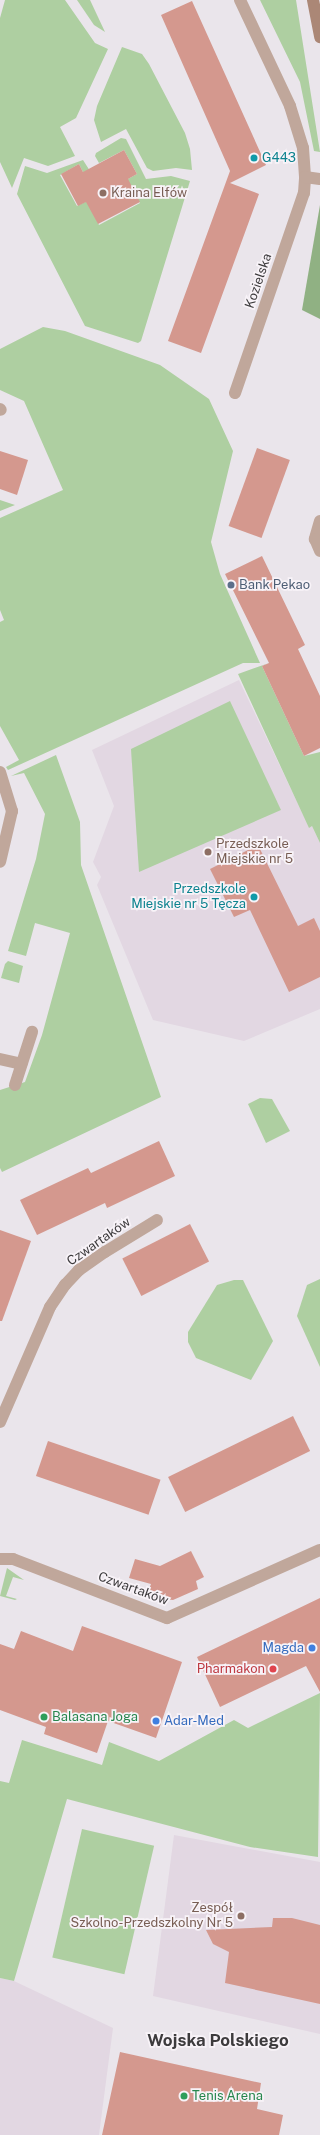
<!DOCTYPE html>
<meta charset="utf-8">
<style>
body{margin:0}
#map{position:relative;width:320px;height:2135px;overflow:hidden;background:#eae5eb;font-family:"Public Sans",sans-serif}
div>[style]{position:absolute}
.built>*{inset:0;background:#e2d7e2}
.green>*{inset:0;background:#aecfa1;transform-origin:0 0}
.forest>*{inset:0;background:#90b183}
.building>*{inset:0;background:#d4988e;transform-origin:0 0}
.street>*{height:12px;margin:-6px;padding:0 6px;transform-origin:6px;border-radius:6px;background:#c0a79b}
.secondary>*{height:12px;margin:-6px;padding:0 6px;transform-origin:6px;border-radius:6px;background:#ab8776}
.dots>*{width:11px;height:11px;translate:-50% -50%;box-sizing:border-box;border:2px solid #f8f3f8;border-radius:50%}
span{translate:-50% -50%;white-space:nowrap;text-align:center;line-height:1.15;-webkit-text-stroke:3.5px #f8f3f8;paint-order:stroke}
.culture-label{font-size:13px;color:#0d838f}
.left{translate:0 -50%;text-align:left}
.right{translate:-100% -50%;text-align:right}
.education-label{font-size:13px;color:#785e54}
.street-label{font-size:13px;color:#3d3b3d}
.service-label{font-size:13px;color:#4e5e75}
.shop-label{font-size:13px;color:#366cbe}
.health-label{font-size:13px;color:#be3a42}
.leisure-label{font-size:13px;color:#27864d}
.district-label{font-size:17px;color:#3d3b3d;font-weight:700}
</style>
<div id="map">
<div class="built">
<div style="clip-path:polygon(239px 680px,309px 827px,312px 826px,320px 843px,320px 1009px,244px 1041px,153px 1020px,97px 885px,101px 877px,93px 862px,114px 806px,92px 750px)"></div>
<div style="clip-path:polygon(174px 1835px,320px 1862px,320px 2034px,153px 1996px)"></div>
<div style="clip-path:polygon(0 1978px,14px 1981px,113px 2028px,99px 2135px,0 2135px)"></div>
</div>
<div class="green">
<div style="clip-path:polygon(5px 0,65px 0,95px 43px,108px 49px,76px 118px,60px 127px,75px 156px,48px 166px,24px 158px,12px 188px,0 162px,0 18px)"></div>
<div style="clip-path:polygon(77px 0,90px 0,105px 32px,94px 25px)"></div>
<div style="clip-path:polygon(260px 0,296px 0,320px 152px,314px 151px,300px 82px)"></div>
<div style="clip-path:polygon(122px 47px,142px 54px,149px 64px,185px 133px,190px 149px,192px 170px,176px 168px,153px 171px,147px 168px,126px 129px,101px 142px,94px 120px,97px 106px)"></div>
<div style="clip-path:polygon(121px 138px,126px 139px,146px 179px,171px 176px,190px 181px,141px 341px,138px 343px,85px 326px,17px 194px,25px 166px,47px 173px,83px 160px,90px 171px,84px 174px,79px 164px,60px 175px,77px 206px,87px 201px,99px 225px,140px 203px,126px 180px,137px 174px,124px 150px,99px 163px,95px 156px,96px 153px)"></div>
<div style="clip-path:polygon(43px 327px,65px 331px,160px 365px,209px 399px,233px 451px,211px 542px,220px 574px,260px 663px,243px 663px,8px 770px,6px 767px,19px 760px,0 726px,0 622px,4px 620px,0 610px,0 518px,63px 490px,24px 401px,0 390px,0 349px)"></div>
<div style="clip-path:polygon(0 500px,15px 505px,0 511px)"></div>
<div style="clip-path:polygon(269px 663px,262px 666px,304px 756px,320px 752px,320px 843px,312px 826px,309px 828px,238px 674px)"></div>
<div style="clip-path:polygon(230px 701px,281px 810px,139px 872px,131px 749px)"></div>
<div style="clip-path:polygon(56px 755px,80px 822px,81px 865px,161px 1097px,2px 1172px,0 1168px,0 1090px,25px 1082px,42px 1035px,70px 933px,35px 923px,26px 956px,8px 951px,36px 859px,45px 814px,24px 773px,11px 776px)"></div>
<div style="clip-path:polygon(8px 961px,23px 966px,19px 983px,1px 978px,5px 964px)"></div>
<div style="clip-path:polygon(260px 1098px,272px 1099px,290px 1131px,266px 1143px,248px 1104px)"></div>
<div style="clip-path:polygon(320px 1279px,320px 1367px,297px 1316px,307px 1285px)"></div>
<div style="clip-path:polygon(234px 1280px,243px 1280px,273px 1341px,251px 1380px,196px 1358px,188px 1342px,188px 1332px,217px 1285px)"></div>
<div style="clip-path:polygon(7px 1568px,24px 1580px,13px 1577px,6px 1596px,17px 1599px,15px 1600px,0 1596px)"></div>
<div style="clip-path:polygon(320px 1693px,318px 1857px,250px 1847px,67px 1799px,14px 1981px,0 1978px,0 1781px,9px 1783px,22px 1740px,102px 1765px,109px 1742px,159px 1761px,234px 1720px,248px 1728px)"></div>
<div style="left:82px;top:1829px;width:74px;height:132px;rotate:13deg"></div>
</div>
<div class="forest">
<div style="clip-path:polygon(320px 205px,320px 319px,302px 310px)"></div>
</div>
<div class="building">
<div style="clip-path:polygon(192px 1px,266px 165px,230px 183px,259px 194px,201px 353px,168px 341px,230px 171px,161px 15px)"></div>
<div style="clip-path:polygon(124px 150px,137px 174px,128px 179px,140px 202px,98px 224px,86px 202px,78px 206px,61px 174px,79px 164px,83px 172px)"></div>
<div style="left:257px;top:448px;width:35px;height:83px;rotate:20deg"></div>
<div style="clip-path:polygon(0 451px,28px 460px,17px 495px,0 489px)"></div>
<div style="clip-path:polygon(262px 556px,305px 645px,298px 649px,320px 696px,320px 748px,304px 756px,262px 666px,269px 663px,225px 574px)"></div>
<div style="clip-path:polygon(258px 845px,298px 926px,314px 918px,320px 931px,320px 977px,289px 992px,250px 910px,234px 917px,210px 869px)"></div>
<div style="clip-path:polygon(159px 1141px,175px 1176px,107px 1208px,105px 1203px,37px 1235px,20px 1200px,88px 1168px,91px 1173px)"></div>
<div style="left:190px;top:1224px;width:42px;height:76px;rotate:63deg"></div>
<div style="clip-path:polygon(0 1230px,31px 1241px,2px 1321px,0 1321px)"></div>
<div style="left:293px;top:1416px;width:39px;height:139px;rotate:64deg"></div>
<div style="left:48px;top:1441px;width:119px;height:37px;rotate:19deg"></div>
<div style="clip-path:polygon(191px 1551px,204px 1577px,196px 1581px,198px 1589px,173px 1600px,146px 1597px,151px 1584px,129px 1578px,135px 1559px,160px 1566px)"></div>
<div style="clip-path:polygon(320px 1598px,320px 1692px,306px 1666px,220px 1707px,197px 1657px)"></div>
<div style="clip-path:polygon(82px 1626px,182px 1662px,156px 1738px,108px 1721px,97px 1753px,44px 1734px,46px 1727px,0 1710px,0 1644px,14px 1649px,21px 1631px,73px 1651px)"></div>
<div style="clip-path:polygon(273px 1918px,292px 1918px,320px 1925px,320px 2004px,225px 1983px,229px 1952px,213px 1944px,206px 1930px,272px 1927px)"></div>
<div style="clip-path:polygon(120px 2052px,261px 2083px,257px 2109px,283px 2115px,279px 2135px,102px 2135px)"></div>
</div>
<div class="street">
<div style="left:240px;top:0;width:117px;rotate:64.7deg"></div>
<div style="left:290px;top:106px;width:44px;rotate:72.8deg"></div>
<div style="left:303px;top:148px;width:29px;rotate:86deg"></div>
<div style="left:235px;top:393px;width:212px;rotate:-71deg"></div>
<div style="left:304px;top:193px;width:16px;rotate:-86deg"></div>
<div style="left:305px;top:177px;width:15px;rotate:8deg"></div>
<div style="left:0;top:409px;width:1px;rotate:45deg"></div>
<div style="left:320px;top:521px;width:19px;rotate:106deg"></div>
<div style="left:315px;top:539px;width:13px;rotate:67deg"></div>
<div style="left:0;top:772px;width:41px;rotate:72.9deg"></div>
<div style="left:12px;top:811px;width:52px;rotate:103.2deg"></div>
<div style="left:0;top:1059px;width:22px;rotate:13deg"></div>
<div style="left:15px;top:1085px;width:56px;rotate:-72.2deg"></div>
<div style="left:0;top:1422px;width:125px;rotate:-66.5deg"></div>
<div style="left:50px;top:1307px;width:27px;rotate:-56deg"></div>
<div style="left:65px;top:1285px;width:21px;rotate:-47deg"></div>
<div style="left:79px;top:1270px;width:32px;rotate:-35deg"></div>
<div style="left:105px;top:1252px;width:61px;rotate:-31.6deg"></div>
<div style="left:0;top:1559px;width:13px"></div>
<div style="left:13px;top:1559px;width:165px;rotate:21deg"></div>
<div style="left:167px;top:1618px;width:167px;rotate:-24deg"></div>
</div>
<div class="secondary">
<div style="left:313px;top:0;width:38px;rotate:79deg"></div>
</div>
<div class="dots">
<div style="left:254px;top:158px;background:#0f9aa8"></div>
<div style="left:103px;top:193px;background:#8d6e63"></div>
<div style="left:231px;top:585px;background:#5c6f8a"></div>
<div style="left:208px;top:852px;background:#8d6e63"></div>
<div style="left:254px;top:897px;background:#0f9aa8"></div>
<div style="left:312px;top:1648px;background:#3f7fe0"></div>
<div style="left:273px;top:1669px;background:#e0444e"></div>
<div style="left:44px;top:1717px;background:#2e9e5b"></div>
<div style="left:156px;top:1721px;background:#3f7fe0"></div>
<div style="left:241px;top:1916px;background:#8d6e63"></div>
<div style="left:184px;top:2096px;background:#2e9e5b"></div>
</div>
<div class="culture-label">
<span class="left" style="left:262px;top:158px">G443</span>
<span class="right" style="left:246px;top:897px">Przedszkole<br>Miejskie nr 5 Tęcza</span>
</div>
<div class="education-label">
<span class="left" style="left:111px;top:193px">Kraina Elfów</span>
<span class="left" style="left:216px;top:852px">Przedszkole<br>Miejskie nr 5</span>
<span class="right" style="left:233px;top:1916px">Zespół<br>Szkolno-Przedszkolny Nr 5</span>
</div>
<div class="street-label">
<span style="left:259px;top:281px;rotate:-71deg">Kozielska</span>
<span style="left:99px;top:1242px;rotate:-35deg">Czwartaków</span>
<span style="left:133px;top:1589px;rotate:20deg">Czwartaków</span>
</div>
<div class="service-label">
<span class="left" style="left:239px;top:585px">Bank Pekao</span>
</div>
<div class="shop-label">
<span class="right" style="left:304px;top:1648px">Magda</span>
<span class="left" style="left:164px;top:1721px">Adar-Med</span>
</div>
<div class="health-label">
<span class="right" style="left:265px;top:1669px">Pharmakon</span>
</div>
<div class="leisure-label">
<span class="left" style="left:52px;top:1717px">Balasana Joga</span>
<span class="left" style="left:192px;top:2096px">Tenis Arena</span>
</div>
<div class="district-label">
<span style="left:218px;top:2041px">Wojska Polskiego</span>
</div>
</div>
